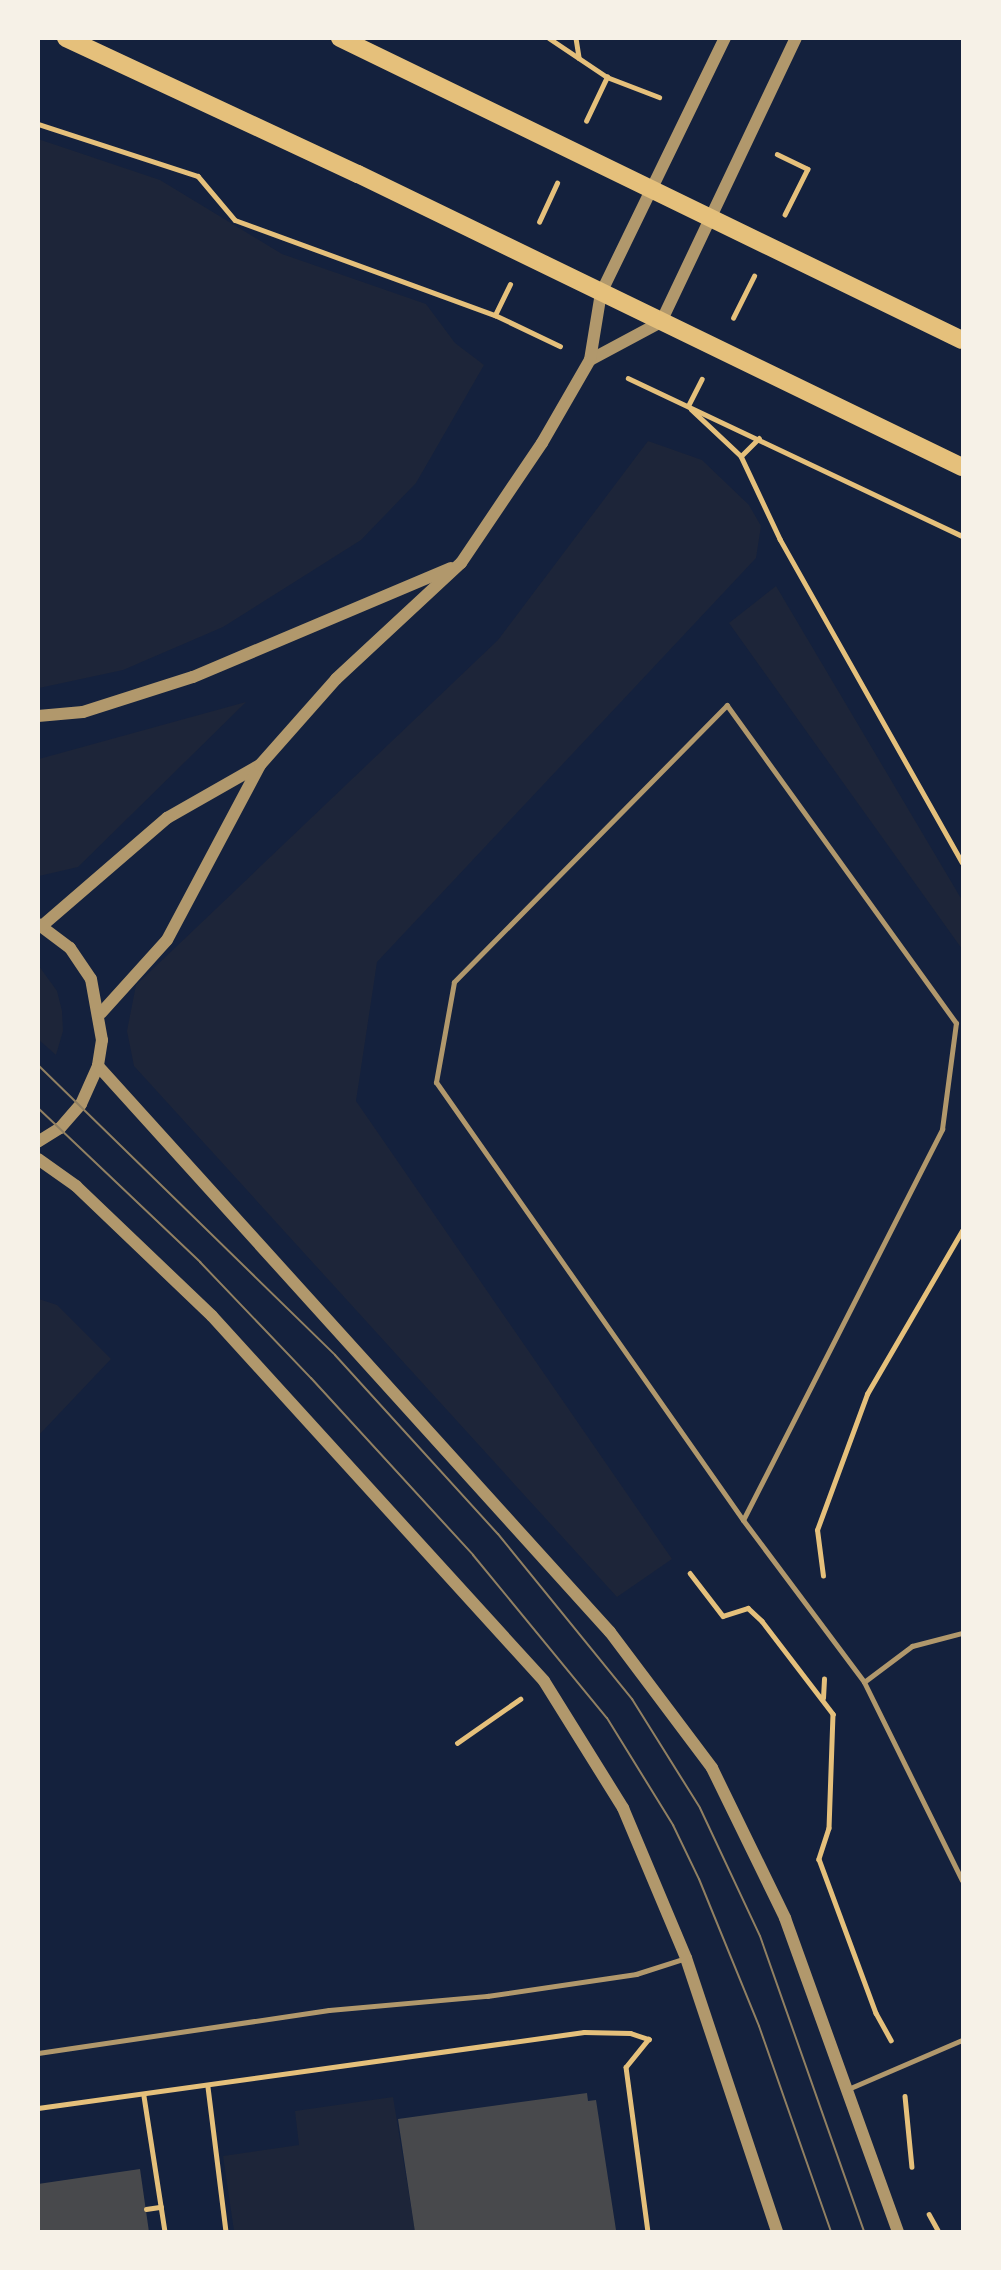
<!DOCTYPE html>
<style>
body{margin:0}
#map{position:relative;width:1001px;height:2270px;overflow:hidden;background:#14213d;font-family:"Exo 2",sans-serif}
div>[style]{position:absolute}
.green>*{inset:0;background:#1d2539}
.building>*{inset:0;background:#48494c}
.path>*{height:4.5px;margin:-2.25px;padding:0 2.25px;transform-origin:2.25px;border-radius:2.25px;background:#e5c07b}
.service>*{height:5px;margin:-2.5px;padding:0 2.5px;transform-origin:2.5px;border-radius:2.5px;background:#b1986c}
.tertiary>*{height:12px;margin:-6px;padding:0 6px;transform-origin:6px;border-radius:6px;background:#b1986c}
.primary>*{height:18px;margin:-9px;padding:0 9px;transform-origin:9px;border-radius:9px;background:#e5c07b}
.tram>*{height:2px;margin:-1px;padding:0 1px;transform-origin:1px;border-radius:1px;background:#918062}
span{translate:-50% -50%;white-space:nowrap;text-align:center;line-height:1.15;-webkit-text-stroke:5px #f6f1e7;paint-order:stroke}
.frame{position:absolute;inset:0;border:40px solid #f6f1e7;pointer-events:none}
</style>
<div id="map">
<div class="green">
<div style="clip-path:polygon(38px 139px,160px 180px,282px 254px,426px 304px,455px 343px,484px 365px,416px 483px,361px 540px,223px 627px,123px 670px,39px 688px)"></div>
<div style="clip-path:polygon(648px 441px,702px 460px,749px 505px,761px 526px,756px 558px,377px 962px,356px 1101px,672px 1559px,617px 1597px,134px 1066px,127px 1031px,136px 985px,498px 640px)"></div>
<div style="clip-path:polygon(776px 586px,962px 900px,962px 949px,729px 623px)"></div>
<div style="clip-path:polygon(246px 702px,78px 867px,39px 876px,39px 759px)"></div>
<div style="clip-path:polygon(39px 966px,57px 991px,62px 1011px,63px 1031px,56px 1055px,39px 1040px)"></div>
<div style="clip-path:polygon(39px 1299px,57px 1305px,111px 1359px,39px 1435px)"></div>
<div style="clip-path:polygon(393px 2097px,415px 2231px,234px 2231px,223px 2156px,299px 2145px,295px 2111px)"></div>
</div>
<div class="building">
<div style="clip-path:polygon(587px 2093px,588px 2101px,596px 2100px,616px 2230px,415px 2232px,398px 2119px)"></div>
<div style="clip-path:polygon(140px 2169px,149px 2232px,38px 2232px,38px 2184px)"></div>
</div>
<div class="path">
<div style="left:549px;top:38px;width:70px;rotate:33.9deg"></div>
<div style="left:607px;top:77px;width:56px;rotate:21deg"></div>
<div style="left:576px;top:38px;width:20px;rotate:81deg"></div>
<div style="left:586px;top:121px;width:49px;rotate:-64.5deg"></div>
<div style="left:38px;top:124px;width:168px;rotate:18deg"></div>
<div style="left:198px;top:176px;width:57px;rotate:49.9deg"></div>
<div style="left:235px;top:220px;width:277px;rotate:20.1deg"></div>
<div style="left:495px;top:315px;width:72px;rotate:25.5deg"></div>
<div style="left:777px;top:154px;width:34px;rotate:26deg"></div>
<div style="left:808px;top:169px;width:51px;rotate:116.6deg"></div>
<div style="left:539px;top:222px;width:43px;rotate:-65.2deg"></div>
<div style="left:495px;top:315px;width:34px;rotate:-64deg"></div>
<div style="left:733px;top:318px;width:47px;rotate:-63.4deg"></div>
<div style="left:628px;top:378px;width:369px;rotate:25.3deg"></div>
<div style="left:688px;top:406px;width:30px;rotate:-63deg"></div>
<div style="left:691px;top:409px;width:69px;rotate:43.2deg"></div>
<div style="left:741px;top:456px;width:92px;rotate:64.8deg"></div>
<div style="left:780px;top:539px;width:371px;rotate:60.6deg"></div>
<div style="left:741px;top:456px;width:25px;rotate:-45deg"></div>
<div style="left:690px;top:1573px;width:54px;rotate:52.5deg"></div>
<div style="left:723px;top:1616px;width:26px;rotate:-18deg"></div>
<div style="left:748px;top:1608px;width:19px;rotate:43deg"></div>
<div style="left:762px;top:1621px;width:117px;rotate:52.6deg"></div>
<div style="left:833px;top:1714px;width:114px;rotate:92deg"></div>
<div style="left:829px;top:1828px;width:33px;rotate:108deg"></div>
<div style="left:819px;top:1859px;width:164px;rotate:69.7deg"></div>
<div style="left:876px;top:2013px;width:31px;rotate:61deg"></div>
<div style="left:823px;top:1576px;width:46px;rotate:-97.4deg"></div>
<div style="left:817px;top:1530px;width:145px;rotate:-69.8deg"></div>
<div style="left:867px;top:1394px;width:189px;rotate:-59.8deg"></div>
<div style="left:823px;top:1698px;width:19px;rotate:-87deg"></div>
<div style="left:457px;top:1743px;width:77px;rotate:-34.9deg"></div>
<div style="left:208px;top:2087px;width:146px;rotate:82.9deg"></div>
<div style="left:144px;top:2096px;width:138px;rotate:81.2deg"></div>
<div style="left:905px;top:2096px;width:71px;rotate:84.4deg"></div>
<div style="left:38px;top:2108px;width:551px;rotate:-7.92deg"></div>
<div style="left:584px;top:2032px;width:46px;rotate:1.2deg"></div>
<div style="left:630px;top:2033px;width:20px;rotate:18deg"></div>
<div style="left:649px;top:2039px;width:36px;rotate:129deg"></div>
<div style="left:626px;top:2067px;width:166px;rotate:82.4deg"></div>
<div style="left:146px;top:2209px;width:15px;rotate:-8deg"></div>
<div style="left:929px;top:2214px;width:21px;rotate:61deg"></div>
</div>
<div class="service">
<div style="left:743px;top:1520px;width:439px;rotate:-63deg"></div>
<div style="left:942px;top:1129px;width:107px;rotate:-82.5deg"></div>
<div style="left:956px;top:1023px;width:392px;rotate:-125.8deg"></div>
<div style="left:727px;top:705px;width:389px;rotate:134.6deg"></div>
<div style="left:454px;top:982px;width:102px;rotate:100.2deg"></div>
<div style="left:436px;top:1082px;width:535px;rotate:54.97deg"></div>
<div style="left:743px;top:1520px;width:202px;rotate:53.2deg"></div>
<div style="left:864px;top:1682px;width:221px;rotate:63.7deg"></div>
<div style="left:864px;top:1682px;width:60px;rotate:-36.9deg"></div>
<div style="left:912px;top:1646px;width:52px;rotate:-14.6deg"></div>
<div style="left:38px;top:2053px;width:294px;rotate:-8.4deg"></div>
<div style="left:329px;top:2010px;width:159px;rotate:-5.1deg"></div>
<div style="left:487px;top:1996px;width:151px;rotate:-8.4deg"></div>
<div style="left:636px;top:1974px;width:52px;rotate:-17.7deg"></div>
<div style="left:848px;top:2089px;width:124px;rotate:-23.3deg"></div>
</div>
<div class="tertiary">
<div style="left:590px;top:360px;width:81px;rotate:-28.2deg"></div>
<div style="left:661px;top:322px;width:314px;rotate:-64.6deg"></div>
<div style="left:38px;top:716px;width:45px;rotate:-5.1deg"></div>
<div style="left:83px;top:712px;width:115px;rotate:-17.7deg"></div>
<div style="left:193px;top:677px;width:280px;rotate:-22.9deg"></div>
<div style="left:38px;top:924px;width:40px;rotate:37deg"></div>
<div style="left:70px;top:948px;width:37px;rotate:56deg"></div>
<div style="left:91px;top:979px;width:62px;rotate:79.8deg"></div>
<div style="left:102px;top:1040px;width:26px;rotate:99deg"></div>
<div style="left:98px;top:1066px;width:42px;rotate:114.1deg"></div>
<div style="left:81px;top:1104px;width:32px;rotate:131deg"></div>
<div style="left:60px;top:1128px;width:26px;rotate:148deg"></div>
<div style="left:43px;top:925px;width:164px;rotate:-40.8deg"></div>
<div style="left:167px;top:818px;width:107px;rotate:-29.7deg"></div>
<div style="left:101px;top:1013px;width:98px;rotate:-47.9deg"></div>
<div style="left:167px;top:940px;width:198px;rotate:-62deg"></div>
<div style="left:260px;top:765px;width:115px;rotate:-48.5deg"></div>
<div style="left:336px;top:679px;width:171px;rotate:-42.9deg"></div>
<div style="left:461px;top:563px;width:145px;rotate:-56deg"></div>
<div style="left:542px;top:443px;width:96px;rotate:-60deg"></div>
<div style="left:590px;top:360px;width:68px;rotate:-80.7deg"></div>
<div style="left:601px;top:293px;width:284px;rotate:-64.1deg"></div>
<div style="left:98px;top:1066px;width:763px;rotate:47.87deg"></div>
<div style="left:610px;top:1632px;width:170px;rotate:53.1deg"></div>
<div style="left:712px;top:1768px;width:167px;rotate:64deg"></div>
<div style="left:785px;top:1918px;width:334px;rotate:70.2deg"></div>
<div style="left:38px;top:1159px;width:47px;rotate:35.4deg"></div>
<div style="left:76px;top:1186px;width:188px;rotate:43.7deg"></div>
<div style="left:212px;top:1316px;width:493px;rotate:47.7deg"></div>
<div style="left:544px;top:1681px;width:150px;rotate:58.1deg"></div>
<div style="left:623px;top:1808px;width:163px;rotate:67.2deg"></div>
<div style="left:686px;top:1958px;width:289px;rotate:71.6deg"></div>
</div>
<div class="primary">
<div style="left:66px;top:38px;width:322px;rotate:25deg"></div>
<div style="left:358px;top:174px;width:671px;rotate:25.88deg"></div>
<div style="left:340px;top:38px;width:691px;rotate:25.9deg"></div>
</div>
<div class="tram">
<div style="left:38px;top:1065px;width:415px;rotate:44.3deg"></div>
<div style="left:335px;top:1355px;width:242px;rotate:47.7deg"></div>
<div style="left:498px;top:1534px;width:213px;rotate:50.9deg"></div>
<div style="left:632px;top:1699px;width:128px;rotate:58deg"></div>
<div style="left:700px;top:1808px;width:141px;rotate:64.9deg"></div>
<div style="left:760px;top:1936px;width:314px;rotate:70.6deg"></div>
<div style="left:38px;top:1108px;width:224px;rotate:43.5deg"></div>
<div style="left:200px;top:1262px;width:161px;rotate:46.3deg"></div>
<div style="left:311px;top:1378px;width:240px;rotate:47.5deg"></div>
<div style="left:473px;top:1555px;width:211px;rotate:50.6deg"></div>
<div style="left:607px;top:1718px;width:126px;rotate:58.3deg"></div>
<div style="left:673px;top:1825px;width:60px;rotate:64.3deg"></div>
<div style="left:699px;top:1879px;width:159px;rotate:67.8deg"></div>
<div style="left:759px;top:2026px;width:218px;rotate:70.7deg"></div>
</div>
<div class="frame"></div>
</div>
